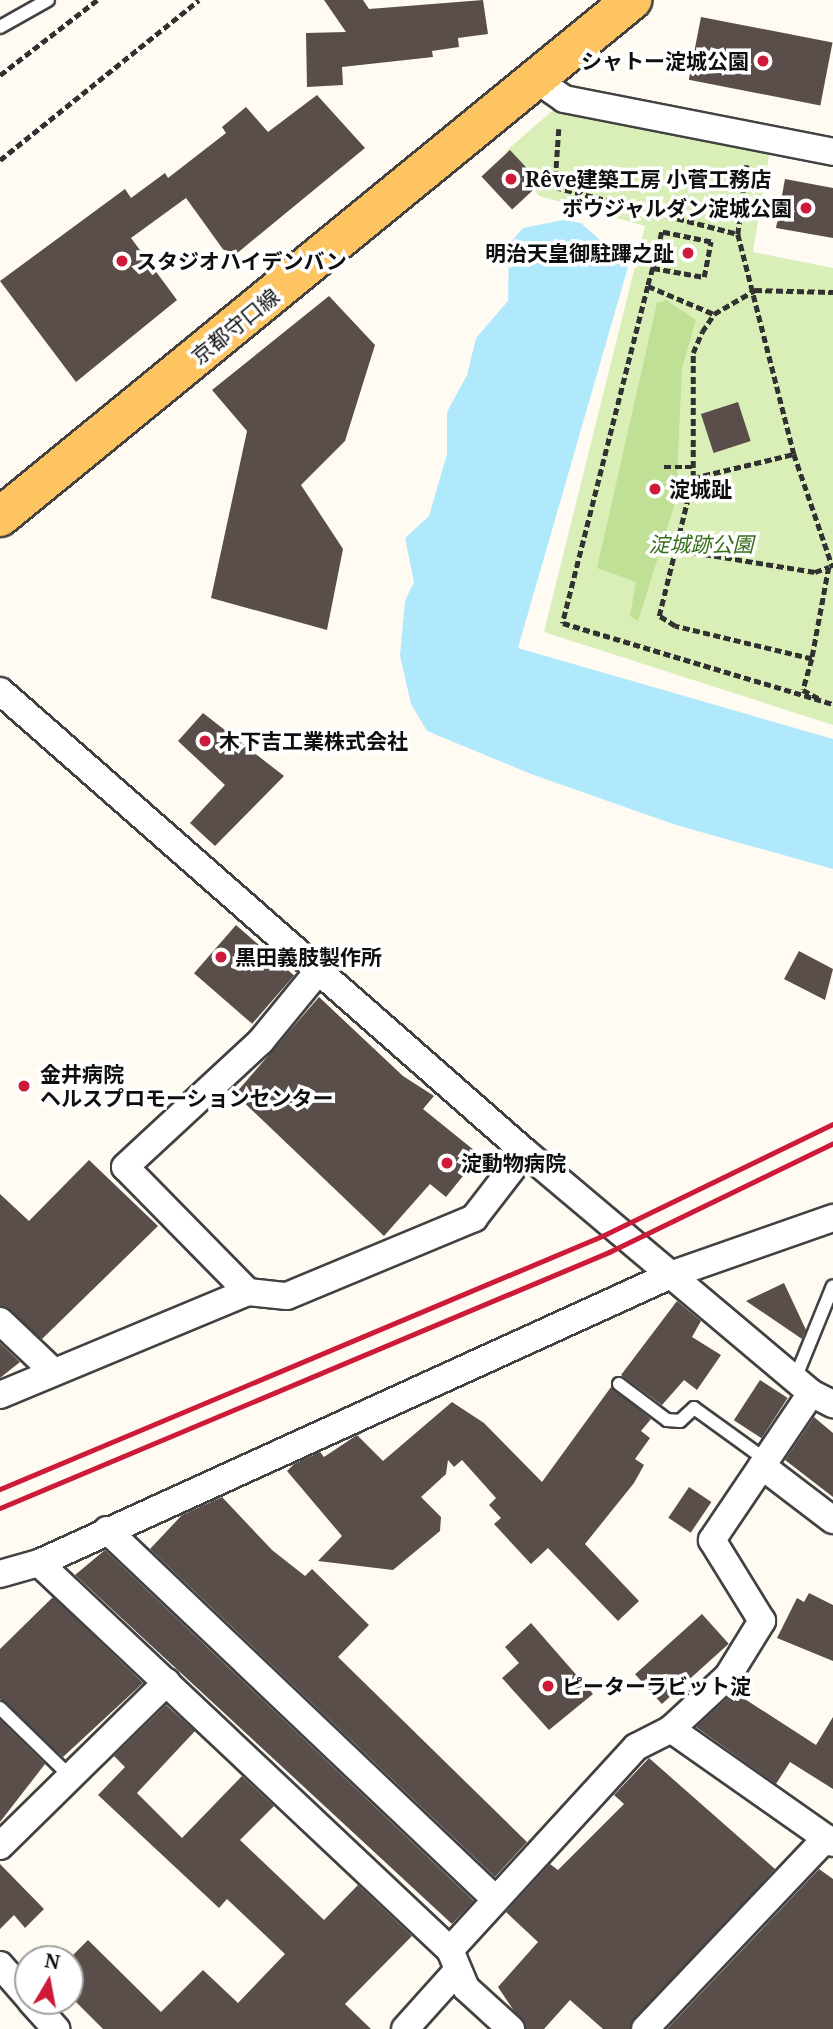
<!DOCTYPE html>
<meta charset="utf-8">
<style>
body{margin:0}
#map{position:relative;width:833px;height:2029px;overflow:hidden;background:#fffbf2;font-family:"Noto Serif","Noto Sans JP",serif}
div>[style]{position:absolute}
.green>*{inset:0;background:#daeeb7}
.forest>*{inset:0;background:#c0e095}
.water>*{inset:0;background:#b1e9fc}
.building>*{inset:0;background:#594e4a;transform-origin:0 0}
.path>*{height:4.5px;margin-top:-2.25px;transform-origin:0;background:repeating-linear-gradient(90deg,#313131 0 7px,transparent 0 10.5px)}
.roads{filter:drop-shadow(2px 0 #424242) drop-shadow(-2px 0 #424242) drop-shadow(0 2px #424242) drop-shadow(0 -2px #424242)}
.service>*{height:12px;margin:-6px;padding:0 6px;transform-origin:6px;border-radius:6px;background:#fff}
.minor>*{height:26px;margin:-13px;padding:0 13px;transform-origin:13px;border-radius:13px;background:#fff}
.primary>*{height:38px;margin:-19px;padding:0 19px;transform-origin:19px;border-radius:19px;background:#ffc462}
.rail>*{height:5px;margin:-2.5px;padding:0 2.5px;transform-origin:2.5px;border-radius:2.5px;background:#cd1a39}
.dots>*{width:19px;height:19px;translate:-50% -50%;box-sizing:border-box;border:4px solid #fff;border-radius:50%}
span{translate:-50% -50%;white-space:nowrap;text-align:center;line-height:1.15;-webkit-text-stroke:7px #fff;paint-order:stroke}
.poi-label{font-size:21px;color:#0f0f0f;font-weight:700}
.right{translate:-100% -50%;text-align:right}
.left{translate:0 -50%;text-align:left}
.street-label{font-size:21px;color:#0f0f0f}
.park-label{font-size:21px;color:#356e19;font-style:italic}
.north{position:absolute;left:14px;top:1945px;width:70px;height:70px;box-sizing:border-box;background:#fff;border:2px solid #9f9f9f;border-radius:50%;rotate:10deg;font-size:19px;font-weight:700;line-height:28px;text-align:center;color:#0f0f0f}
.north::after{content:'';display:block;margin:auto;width:24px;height:32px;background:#cd1a39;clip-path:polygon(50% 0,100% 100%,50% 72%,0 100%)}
</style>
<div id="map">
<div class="green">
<div style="clip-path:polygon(558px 106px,770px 150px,753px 252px,833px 268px,833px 725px,544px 632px,645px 226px,539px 196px,506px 151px)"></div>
</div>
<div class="forest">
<div style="clip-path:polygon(666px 300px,696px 320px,682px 368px,676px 500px,638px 621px,630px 616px,636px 582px,597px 568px,657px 303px)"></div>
</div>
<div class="water">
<div style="clip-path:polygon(563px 220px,581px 223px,601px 241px,632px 253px,518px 648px,833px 739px,833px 869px,676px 825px,531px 774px,427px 731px,411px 704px,400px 656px,405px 601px,414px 582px,405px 538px,429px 516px,447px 454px,447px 412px,467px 375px,476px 338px,508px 301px,509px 244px,523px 228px)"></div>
</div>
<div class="building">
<div style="clip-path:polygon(324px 0,363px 0,369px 9px,483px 0,488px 34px,458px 38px,459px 47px,432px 51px,433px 57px,342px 67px,343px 85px,307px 87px,306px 33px,346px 32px)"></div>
<div style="left:701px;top:17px;width:134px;height:64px;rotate:11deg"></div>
<div style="clip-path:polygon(317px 95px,365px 148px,230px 259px,186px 198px,131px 238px,177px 300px,76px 382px,0 281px,125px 189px,131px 198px,165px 173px,168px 178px,226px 133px,222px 127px,246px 107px,268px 132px)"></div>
<div style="left:510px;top:150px;width:45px;height:39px;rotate:47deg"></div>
<div style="clip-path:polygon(785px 179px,833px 188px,833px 238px,776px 228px)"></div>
<div style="clip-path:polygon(329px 296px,375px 345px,345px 441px,301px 485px,343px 549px,327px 630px,211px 598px,247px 431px,212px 390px)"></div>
<div style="left:738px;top:402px;width:41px;height:39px;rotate:72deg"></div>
<div style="clip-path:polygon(203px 713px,284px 776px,215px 846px,190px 823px,225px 785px,178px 741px)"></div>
<div style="left:236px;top:925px;width:77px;height:64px;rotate:41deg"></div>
<div style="clip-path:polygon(799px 951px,833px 969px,825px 1000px,784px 979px)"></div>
<div style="clip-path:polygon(319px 997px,403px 1076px,434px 1096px,423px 1109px,480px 1155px,446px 1197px,430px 1184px,384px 1236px,235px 1094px)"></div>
<div style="clip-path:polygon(89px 1160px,158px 1226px,42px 1339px,0 1306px,0 1194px,29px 1221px)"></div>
<div style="clip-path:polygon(784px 1283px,806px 1330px,802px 1339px,746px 1301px)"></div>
<div style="clip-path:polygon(677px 1301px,701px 1321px,692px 1337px,721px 1355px,697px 1390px,684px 1380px,662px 1405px,621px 1375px)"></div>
<div style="clip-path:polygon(0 1343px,20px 1362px,0 1378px)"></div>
<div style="left:760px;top:1380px;width:33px;height:48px;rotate:33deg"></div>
<div style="clip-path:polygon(611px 1387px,651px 1419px,641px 1431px,650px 1438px,635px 1459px,644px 1465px,634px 1483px,585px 1544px,639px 1601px,618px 1621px,548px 1548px,531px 1564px,494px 1524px,501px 1518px,489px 1505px,496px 1498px,462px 1460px,454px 1467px,448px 1460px,446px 1474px,421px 1497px,441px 1517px,440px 1531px,393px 1570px,318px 1561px,342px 1536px,287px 1471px,294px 1464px,320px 1452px,324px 1457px,357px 1435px,383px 1461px,452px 1402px,484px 1423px,542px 1482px)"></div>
<div style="clip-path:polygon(814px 1417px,833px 1433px,833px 1497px,785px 1460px)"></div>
<div style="left:689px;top:1487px;width:27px;height:37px;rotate:34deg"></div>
<div style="clip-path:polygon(222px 1497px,272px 1550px,305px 1576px,312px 1569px,369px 1625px,338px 1657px,527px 1842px,495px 1877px,150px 1549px,182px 1515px)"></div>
<div style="clip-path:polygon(105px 1550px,474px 1901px,452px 1924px,75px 1575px)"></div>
<div style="clip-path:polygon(809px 1593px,833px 1605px,833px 1661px,777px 1638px,797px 1598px,804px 1602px)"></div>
<div style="clip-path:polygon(53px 1597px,143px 1683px,63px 1757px,0 1699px,0 1649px)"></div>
<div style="left:702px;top:1614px;width:40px;height:90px;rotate:48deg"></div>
<div style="clip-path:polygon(531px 1623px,593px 1694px,549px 1730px,502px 1678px,519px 1663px,505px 1647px)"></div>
<div style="clip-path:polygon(734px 1692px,816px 1745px,833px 1717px,833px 1789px,790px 1762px,776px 1784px,696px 1727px)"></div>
<div style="clip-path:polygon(166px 1705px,195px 1731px,137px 1793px,182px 1838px,242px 1776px,274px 1806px,240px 1840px,324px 1920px,358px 1885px,412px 1936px,345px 2004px,371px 2029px,103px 2029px,70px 1996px,70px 1958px,88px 1940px,161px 2012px,203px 1970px,238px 2003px,285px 1954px,227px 1899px,219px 1908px,98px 1795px,125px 1767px,114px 1756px)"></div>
<div style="clip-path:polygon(0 1720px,45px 1764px,0 1822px)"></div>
<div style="clip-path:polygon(649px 1758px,775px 1869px,630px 2029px,603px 2029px,570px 2000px,544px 2029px,526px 2029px,498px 1987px,538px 1942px,506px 1912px,550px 1864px,558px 1870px,624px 1804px,614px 1795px)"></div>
<div style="clip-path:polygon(0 1864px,44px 1909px,25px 1928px,14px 1915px,0 1929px)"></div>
<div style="clip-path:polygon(819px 1869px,833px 1879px,833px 2029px,667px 2029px)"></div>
</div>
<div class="path">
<div style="left:0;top:75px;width:123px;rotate:-37.7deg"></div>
<div style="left:559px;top:129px;width:58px;rotate:93.9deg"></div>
<div style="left:555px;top:187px;width:189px;rotate:14.4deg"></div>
<div style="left:0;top:160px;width:255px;rotate:-38.8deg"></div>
<div style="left:747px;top:165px;width:70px;rotate:97.4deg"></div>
<div style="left:738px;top:234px;width:227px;rotate:75.7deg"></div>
<div style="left:794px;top:454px;width:120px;rotate:71.1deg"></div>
<div style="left:653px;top:268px;width:52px;rotate:10deg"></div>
<div style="left:704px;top:277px;width:36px;rotate:-79deg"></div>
<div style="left:711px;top:242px;width:50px;rotate:-168.5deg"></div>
<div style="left:662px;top:232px;width:37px;rotate:104deg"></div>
<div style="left:653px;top:268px;width:19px;rotate:106deg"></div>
<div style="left:648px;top:286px;width:348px;rotate:104.2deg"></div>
<div style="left:563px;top:623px;width:282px;rotate:16.7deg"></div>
<div style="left:648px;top:286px;width:72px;rotate:23deg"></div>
<div style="left:664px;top:467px;width:28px"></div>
<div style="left:693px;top:478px;width:104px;rotate:-13.4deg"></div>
<div style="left:673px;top:549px;width:144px;rotate:9.2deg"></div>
<div style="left:815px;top:572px;width:15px;rotate:-20deg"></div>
<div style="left:829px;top:567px;width:94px;rotate:100.5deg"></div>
<div style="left:812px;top:659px;width:141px;rotate:-166.5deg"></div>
<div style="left:675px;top:626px;width:19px;rotate:-148deg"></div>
<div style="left:659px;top:616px;width:142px;rotate:-76.2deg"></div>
<div style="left:693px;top:478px;width:125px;rotate:-90deg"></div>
<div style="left:693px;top:353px;width:23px;rotate:-67deg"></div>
<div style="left:702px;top:332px;width:22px;rotate:-56deg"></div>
<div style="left:714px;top:314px;width:48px;rotate:-30.3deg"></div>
<div style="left:755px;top:290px;width:78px;rotate:1.5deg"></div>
<div style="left:812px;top:659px;width:32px;rotate:106deg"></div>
<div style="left:803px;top:690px;width:19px;rotate:28deg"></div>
</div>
<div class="roads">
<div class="service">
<div style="left:0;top:27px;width:55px;rotate:-29.4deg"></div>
<div style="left:795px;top:1379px;width:100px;rotate:-67.8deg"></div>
<div style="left:619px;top:1384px;width:60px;rotate:36.9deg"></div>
<div style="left:667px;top:1420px;width:13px;rotate:4deg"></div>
<div style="left:680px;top:1421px;width:19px;rotate:-43deg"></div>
<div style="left:694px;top:1408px;width:89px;rotate:35.8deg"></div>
<div style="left:0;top:1708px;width:99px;rotate:44.2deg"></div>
</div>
<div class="minor">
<div style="left:537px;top:80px;width:33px;rotate:35deg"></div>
<div style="left:564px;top:99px;width:274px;rotate:11.1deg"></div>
<div style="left:0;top:691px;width:699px;rotate:41.29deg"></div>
<div style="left:525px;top:1152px;width:374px;rotate:40.1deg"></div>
<div style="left:811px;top:1393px;width:25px;rotate:27deg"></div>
<div style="left:248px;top:1292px;width:39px;rotate:6deg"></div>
<div style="left:287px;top:1296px;width:203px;rotate:-22.6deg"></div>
<div style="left:474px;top:1218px;width:83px;rotate:-52.3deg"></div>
<div style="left:0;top:1321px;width:74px;rotate:43.4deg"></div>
<div style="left:0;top:1395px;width:269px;rotate:-22.6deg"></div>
<div style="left:248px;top:1292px;width:175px;rotate:-134.5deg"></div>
<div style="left:125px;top:1167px;width:185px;rotate:-42.8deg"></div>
<div style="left:261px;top:1041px;width:93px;rotate:-50.7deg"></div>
<div style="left:762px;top:1466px;width:89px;rotate:37.3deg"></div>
<div style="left:107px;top:1530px;width:535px;rotate:43.56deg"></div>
<div style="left:39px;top:1563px;width:565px;rotate:43.28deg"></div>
<div style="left:450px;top:1950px;width:41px;rotate:67.2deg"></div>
<div style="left:466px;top:1988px;width:61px;rotate:42.3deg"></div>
<div style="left:0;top:1574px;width:41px;rotate:-15.8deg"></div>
<div style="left:39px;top:1563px;width:697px;rotate:-24.51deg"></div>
<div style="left:673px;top:1274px;width:170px;rotate:-19.3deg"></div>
<div style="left:671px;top:1729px;width:198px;rotate:35.1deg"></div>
<div style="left:0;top:1846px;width:234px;rotate:-44.5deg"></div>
<div style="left:450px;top:1950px;width:275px;rotate:-47.5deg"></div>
<div style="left:636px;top:1747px;width:39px;rotate:-27deg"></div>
<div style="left:671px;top:1729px;width:78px;rotate:-42.9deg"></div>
<div style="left:728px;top:1676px;width:65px;rotate:-58.3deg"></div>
<div style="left:762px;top:1621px;width:95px;rotate:-121.7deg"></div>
<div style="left:712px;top:1540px;width:177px;rotate:-56deg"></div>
<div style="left:0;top:1965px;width:43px;rotate:48.8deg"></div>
<div style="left:31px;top:2001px;width:38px;rotate:48deg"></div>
<div style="left:405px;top:2029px;width:78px;rotate:-48.1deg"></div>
<div style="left:645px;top:2029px;width:263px;rotate:-46.5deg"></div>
</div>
<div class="primary">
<div style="left:0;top:517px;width:817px;rotate:-39.28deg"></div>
</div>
</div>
<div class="rail">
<div style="left:0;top:1489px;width:653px;rotate:-22.8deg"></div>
<div style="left:602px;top:1236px;width:257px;rotate:-25.9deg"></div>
<div style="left:0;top:1508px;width:661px;rotate:-22.8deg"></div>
<div style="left:609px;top:1252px;width:249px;rotate:-25.9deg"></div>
</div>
<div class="dots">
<div style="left:763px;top:61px;background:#cd1a39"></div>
<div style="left:511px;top:179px;background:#cd1a39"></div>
<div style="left:806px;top:208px;background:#cd1a39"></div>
<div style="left:688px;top:253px;background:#cd1a39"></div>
<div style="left:122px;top:261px;background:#cd1a39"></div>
<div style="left:655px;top:489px;background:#cd1a39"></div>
<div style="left:205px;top:741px;background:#cd1a39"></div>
<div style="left:221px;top:957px;background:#cd1a39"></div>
<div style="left:24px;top:1086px;background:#cd1a39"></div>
<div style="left:447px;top:1163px;background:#cd1a39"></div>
<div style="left:548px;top:1686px;background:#cd1a39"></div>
</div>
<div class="poi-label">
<span class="right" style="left:749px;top:61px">シャトー淀城公園</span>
<span class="left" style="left:525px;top:179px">Rêve建築工房 小菅工務店</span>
<span class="right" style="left:792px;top:208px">ボウジャルダン淀城公園</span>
<span class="right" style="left:674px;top:253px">明治天皇御駐蹕之趾</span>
<span class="left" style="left:136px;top:261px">スタジオハイデンバン</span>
<span class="left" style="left:669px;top:489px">淀城趾</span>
<span class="left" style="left:219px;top:741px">木下吉工業株式会社</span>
<span class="left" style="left:235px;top:957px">黒田義肢製作所</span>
<span class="left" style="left:40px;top:1086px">金井病院<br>ヘルスプロモーションセンター</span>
<span class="left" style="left:461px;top:1163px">淀動物病院</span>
<span class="left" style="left:562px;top:1686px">ピーターラビット淀</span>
</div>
<div class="street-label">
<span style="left:235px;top:326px;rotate:-39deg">京都守口線</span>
</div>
<div class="park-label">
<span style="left:701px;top:544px">淀城跡公園</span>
</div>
<div class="north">N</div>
</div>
